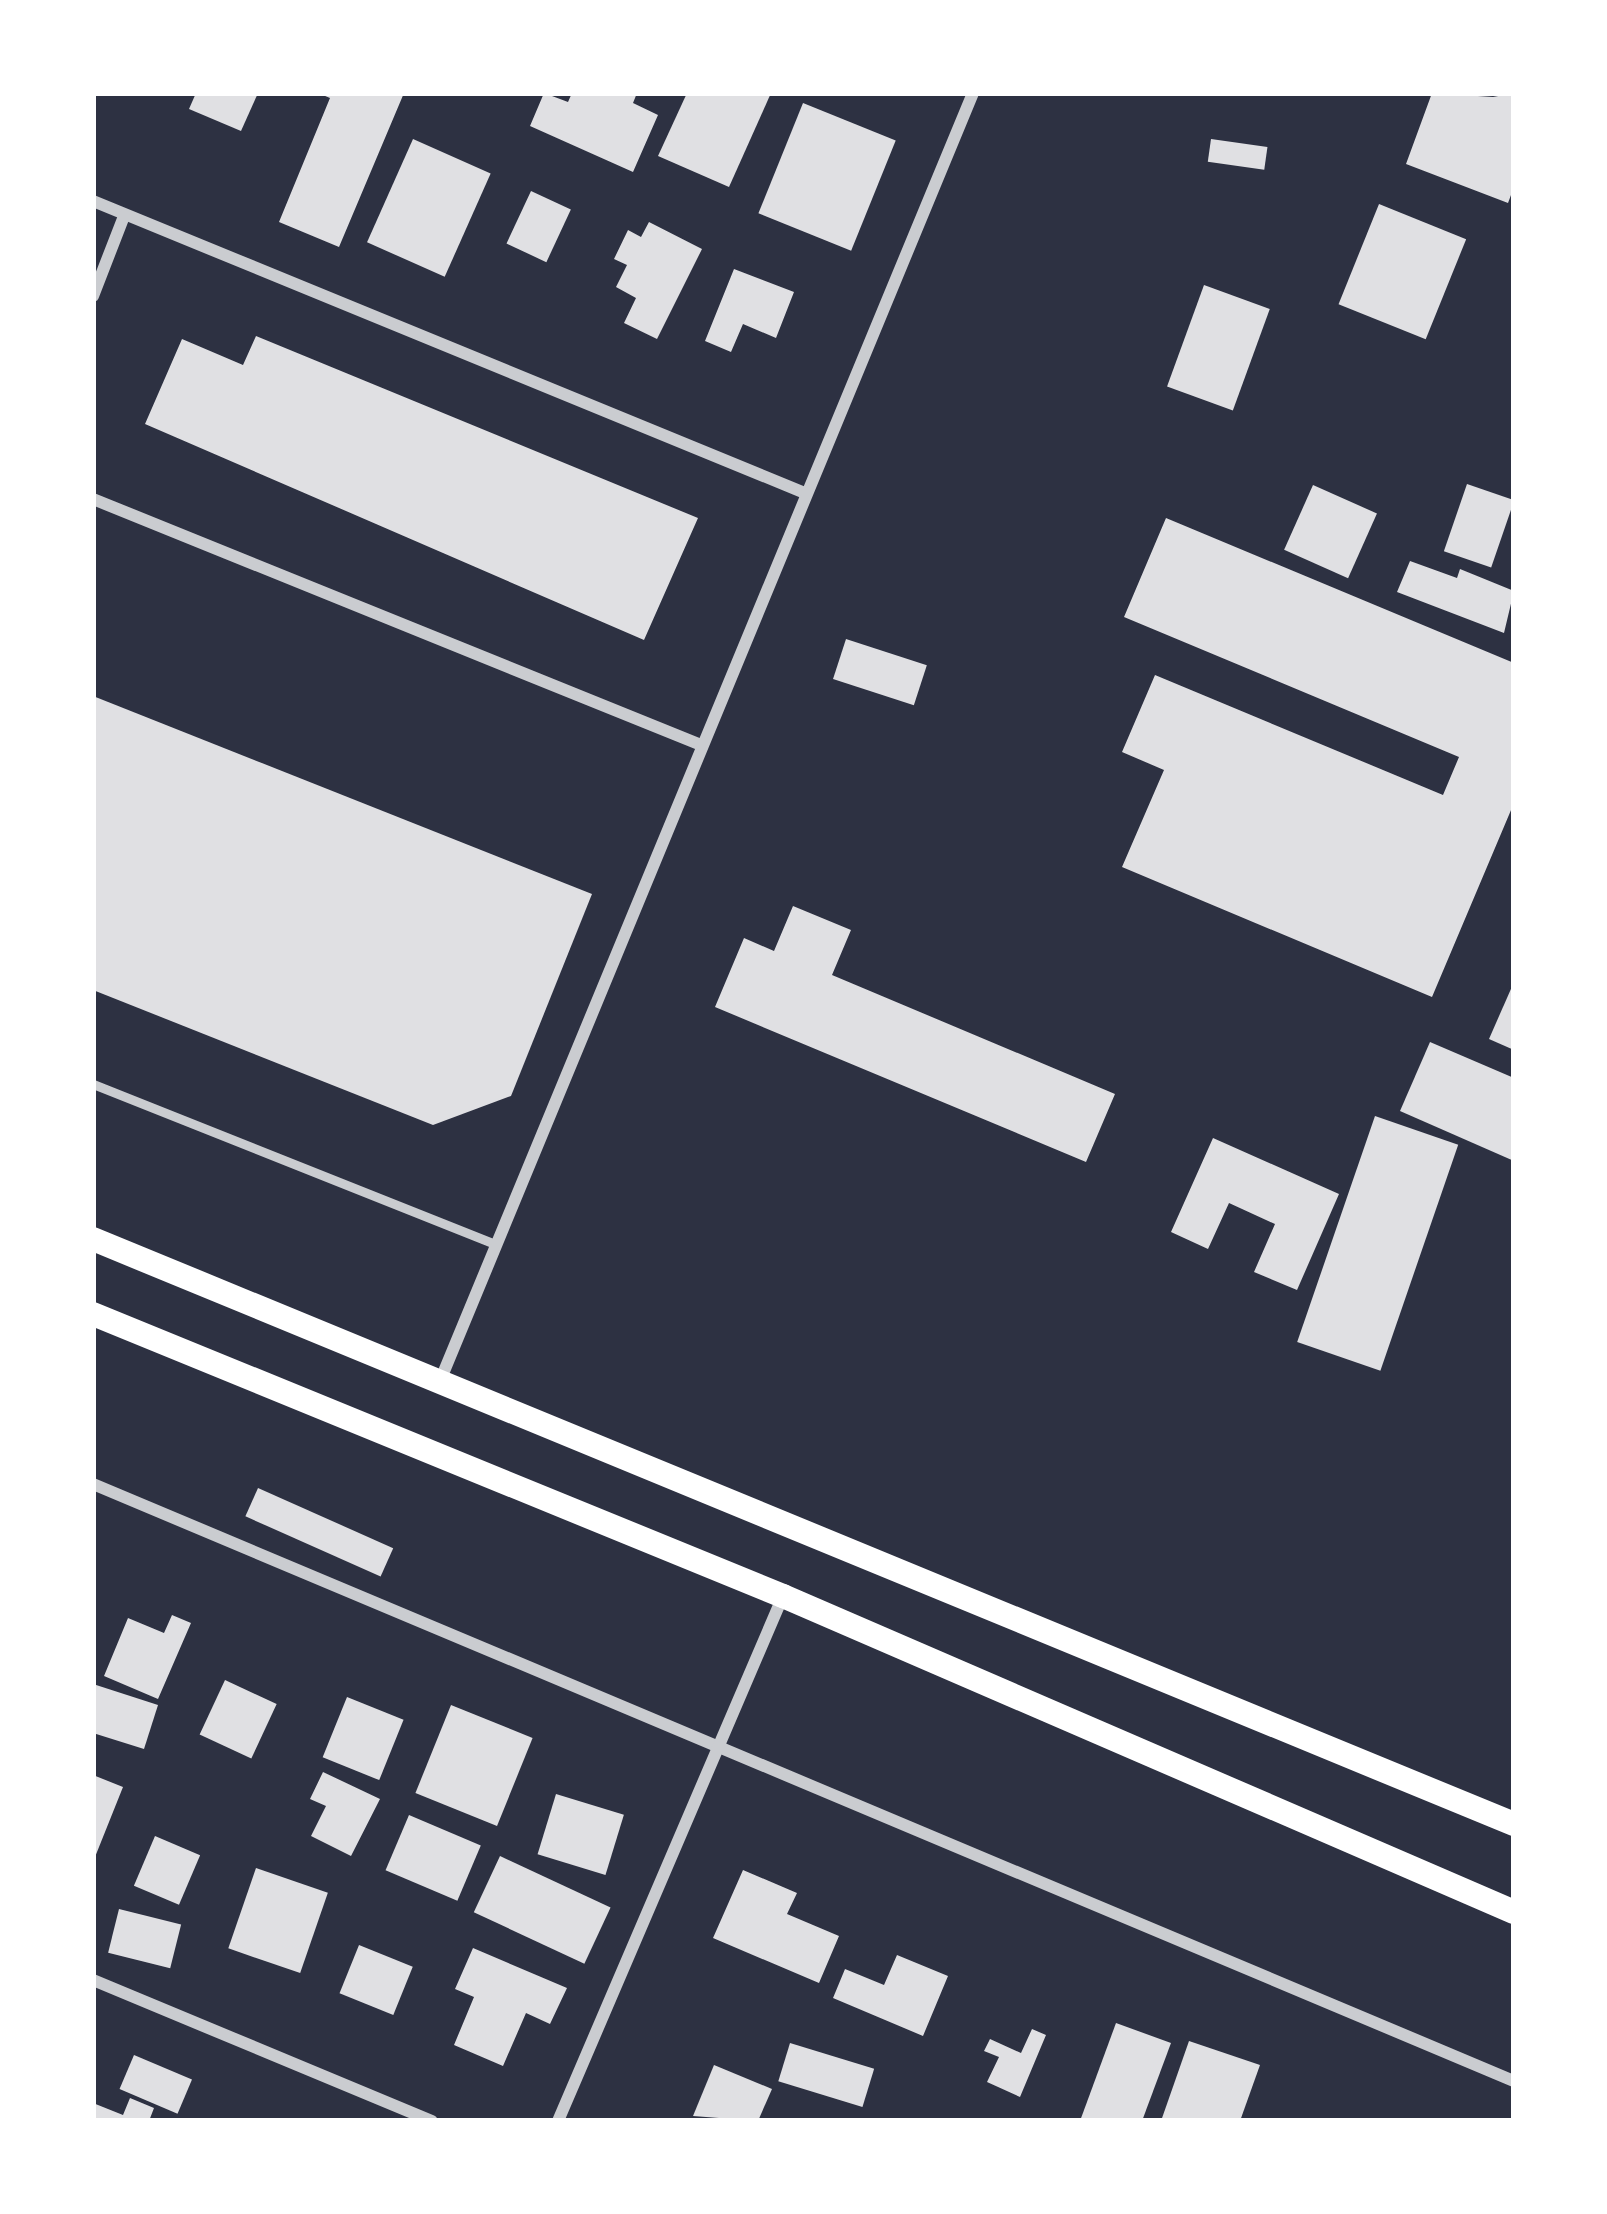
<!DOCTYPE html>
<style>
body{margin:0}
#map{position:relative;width:1607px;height:2214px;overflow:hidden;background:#2d3142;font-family:"Noto Sans",sans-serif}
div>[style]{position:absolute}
.building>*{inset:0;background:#e0e0e3;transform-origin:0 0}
.service>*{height:9px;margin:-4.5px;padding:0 4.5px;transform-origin:4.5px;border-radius:4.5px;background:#caccd0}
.minor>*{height:12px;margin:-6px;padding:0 6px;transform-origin:6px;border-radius:6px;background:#caccd0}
.secondary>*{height:24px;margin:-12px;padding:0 12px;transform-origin:12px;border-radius:12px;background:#fff}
span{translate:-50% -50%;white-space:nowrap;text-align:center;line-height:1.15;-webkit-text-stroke:9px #fff;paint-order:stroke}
.frame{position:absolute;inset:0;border:96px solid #fff;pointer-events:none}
</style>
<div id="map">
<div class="building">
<div style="clip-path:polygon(196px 93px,258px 93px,241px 131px,189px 109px)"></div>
<div style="clip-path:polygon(318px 93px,404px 93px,339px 247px,279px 222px,330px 98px)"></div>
<div style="clip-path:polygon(544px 93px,568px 102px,572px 93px,637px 93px,633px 103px,658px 115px,633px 172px,530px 126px)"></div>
<div style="clip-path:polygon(687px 93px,771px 93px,729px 187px,658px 156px)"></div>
<div style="clip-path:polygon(1432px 93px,1493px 97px,1514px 93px,1514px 187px,1508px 203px,1406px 164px)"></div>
<div style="left:803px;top:103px;width:100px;height:119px;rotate:22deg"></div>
<div style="left:413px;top:139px;width:85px;height:113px;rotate:24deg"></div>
<div style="left:1211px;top:139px;width:57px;height:23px;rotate:8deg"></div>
<div style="left:531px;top:191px;width:44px;height:58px;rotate:25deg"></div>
<div style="left:1379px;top:204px;width:94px;height:108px;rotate:22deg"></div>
<div style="clip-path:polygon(649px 222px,702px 249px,657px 339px,624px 323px,636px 298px,616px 287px,627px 265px,614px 259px,628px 230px,641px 237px)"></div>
<div style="clip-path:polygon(734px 269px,794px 292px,776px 338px,743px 324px,731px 352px,705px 341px)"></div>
<div style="left:1204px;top:285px;width:70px;height:108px;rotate:20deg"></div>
<div style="clip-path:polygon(256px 336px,698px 518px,644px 640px,145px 424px,182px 339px,243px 365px)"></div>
<div style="left:1467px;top:484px;width:50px;height:71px;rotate:19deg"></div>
<div style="left:1313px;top:485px;width:70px;height:71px;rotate:24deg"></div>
<div style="clip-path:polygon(1166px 518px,1514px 663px,1514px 803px,1432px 997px,1122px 867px,1164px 770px,1122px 752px,1155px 675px,1443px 795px,1459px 757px,1124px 617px)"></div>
<div style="clip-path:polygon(1410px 561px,1457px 578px,1460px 569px,1514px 591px,1504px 633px,1397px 592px)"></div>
<div style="left:846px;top:639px;width:85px;height:42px;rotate:18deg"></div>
<div style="clip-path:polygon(93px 696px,592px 894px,511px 1096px,433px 1125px,93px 990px)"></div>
<div style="clip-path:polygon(793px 906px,851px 930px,832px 975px,1115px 1094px,1086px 1162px,715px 1007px,744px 938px,774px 951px)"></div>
<div style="clip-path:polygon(1514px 982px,1514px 1050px,1489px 1039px)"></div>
<div style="clip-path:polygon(1430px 1042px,1514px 1078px,1514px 1161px,1400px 1111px)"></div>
<div style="left:1375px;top:1116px;width:88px;height:239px;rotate:19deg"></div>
<div style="clip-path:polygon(1213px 1138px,1339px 1194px,1297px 1290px,1254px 1272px,1275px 1224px,1229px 1203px,1208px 1249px,1171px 1232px)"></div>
<div style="left:258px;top:1488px;width:148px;height:31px;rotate:24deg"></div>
<div style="clip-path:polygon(172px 1615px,191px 1623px,158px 1699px,104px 1676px,128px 1618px,164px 1633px)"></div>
<div style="left:225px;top:1680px;width:57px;height:60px;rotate:25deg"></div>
<div style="clip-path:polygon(93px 1684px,158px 1705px,144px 1749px,93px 1733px)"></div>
<div style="left:347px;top:1697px;width:61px;height:65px;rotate:22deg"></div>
<div style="left:451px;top:1705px;width:88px;height:95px;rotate:22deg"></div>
<div style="clip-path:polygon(323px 1772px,380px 1799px,351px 1856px,311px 1836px,326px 1806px,310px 1799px)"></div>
<div style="clip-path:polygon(93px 1775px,123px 1787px,93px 1862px)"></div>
<div style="left:556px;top:1794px;width:71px;height:63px;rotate:17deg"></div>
<div style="left:409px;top:1815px;width:78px;height:60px;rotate:23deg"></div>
<div style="left:155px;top:1836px;width:49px;height:54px;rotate:23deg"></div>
<div style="left:500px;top:1856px;width:122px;height:62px;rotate:25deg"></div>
<div style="left:256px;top:1868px;width:76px;height:85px;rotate:19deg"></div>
<div style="clip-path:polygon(743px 1870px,797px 1893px,787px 1914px,839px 1936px,819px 1983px,713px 1938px)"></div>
<div style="left:119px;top:1909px;width:64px;height:45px;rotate:14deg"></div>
<div style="left:359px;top:1945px;width:58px;height:52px;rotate:22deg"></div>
<div style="clip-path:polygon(473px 1948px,567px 1988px,550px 2024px,526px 2013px,503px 2066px,454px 2045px,474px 1997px,455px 1989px)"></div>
<div style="clip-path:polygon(897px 1955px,948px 1976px,923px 2036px,833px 1998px,845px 1969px,884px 1985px)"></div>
<div style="clip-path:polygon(1116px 2023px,1171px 2043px,1142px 2121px,1080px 2121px)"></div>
<div style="clip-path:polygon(1032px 2029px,1046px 2035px,1020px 2097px,987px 2082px,999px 2057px,984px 2051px,990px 2039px,1021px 2053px)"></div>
<div style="clip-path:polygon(1189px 2041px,1260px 2065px,1240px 2121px,1161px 2121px)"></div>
<div style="left:790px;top:2043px;width:88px;height:40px;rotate:17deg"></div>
<div style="left:134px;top:2055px;width:63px;height:37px;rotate:23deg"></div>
<div style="clip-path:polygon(714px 2065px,772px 2089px,758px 2121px,693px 2116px)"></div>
<div style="clip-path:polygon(130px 2098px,154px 2108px,149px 2121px,93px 2121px,93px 2103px,123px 2115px)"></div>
</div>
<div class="service">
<div style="left:93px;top:1084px;width:434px;rotate:21.7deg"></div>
</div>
<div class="minor">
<div style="left:93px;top:201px;width:770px;rotate:22.3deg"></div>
<div style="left:93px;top:296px;width:86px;rotate:-68.8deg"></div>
<div style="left:93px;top:499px;width:656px;rotate:22.03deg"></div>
<div style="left:440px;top:1381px;width:1394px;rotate:-67.52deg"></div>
<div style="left:93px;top:1484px;width:1541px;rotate:22.79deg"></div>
<div style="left:93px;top:1980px;width:367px;rotate:22.6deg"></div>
<div style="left:558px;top:2121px;width:571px;rotate:-66.8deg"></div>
</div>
<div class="secondary">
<div style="left:93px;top:1239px;width:1537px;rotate:22.38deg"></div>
<div style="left:93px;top:1314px;width:745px;rotate:22.23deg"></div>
<div style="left:783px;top:1596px;width:796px;rotate:23.38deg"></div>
</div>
<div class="frame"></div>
</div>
